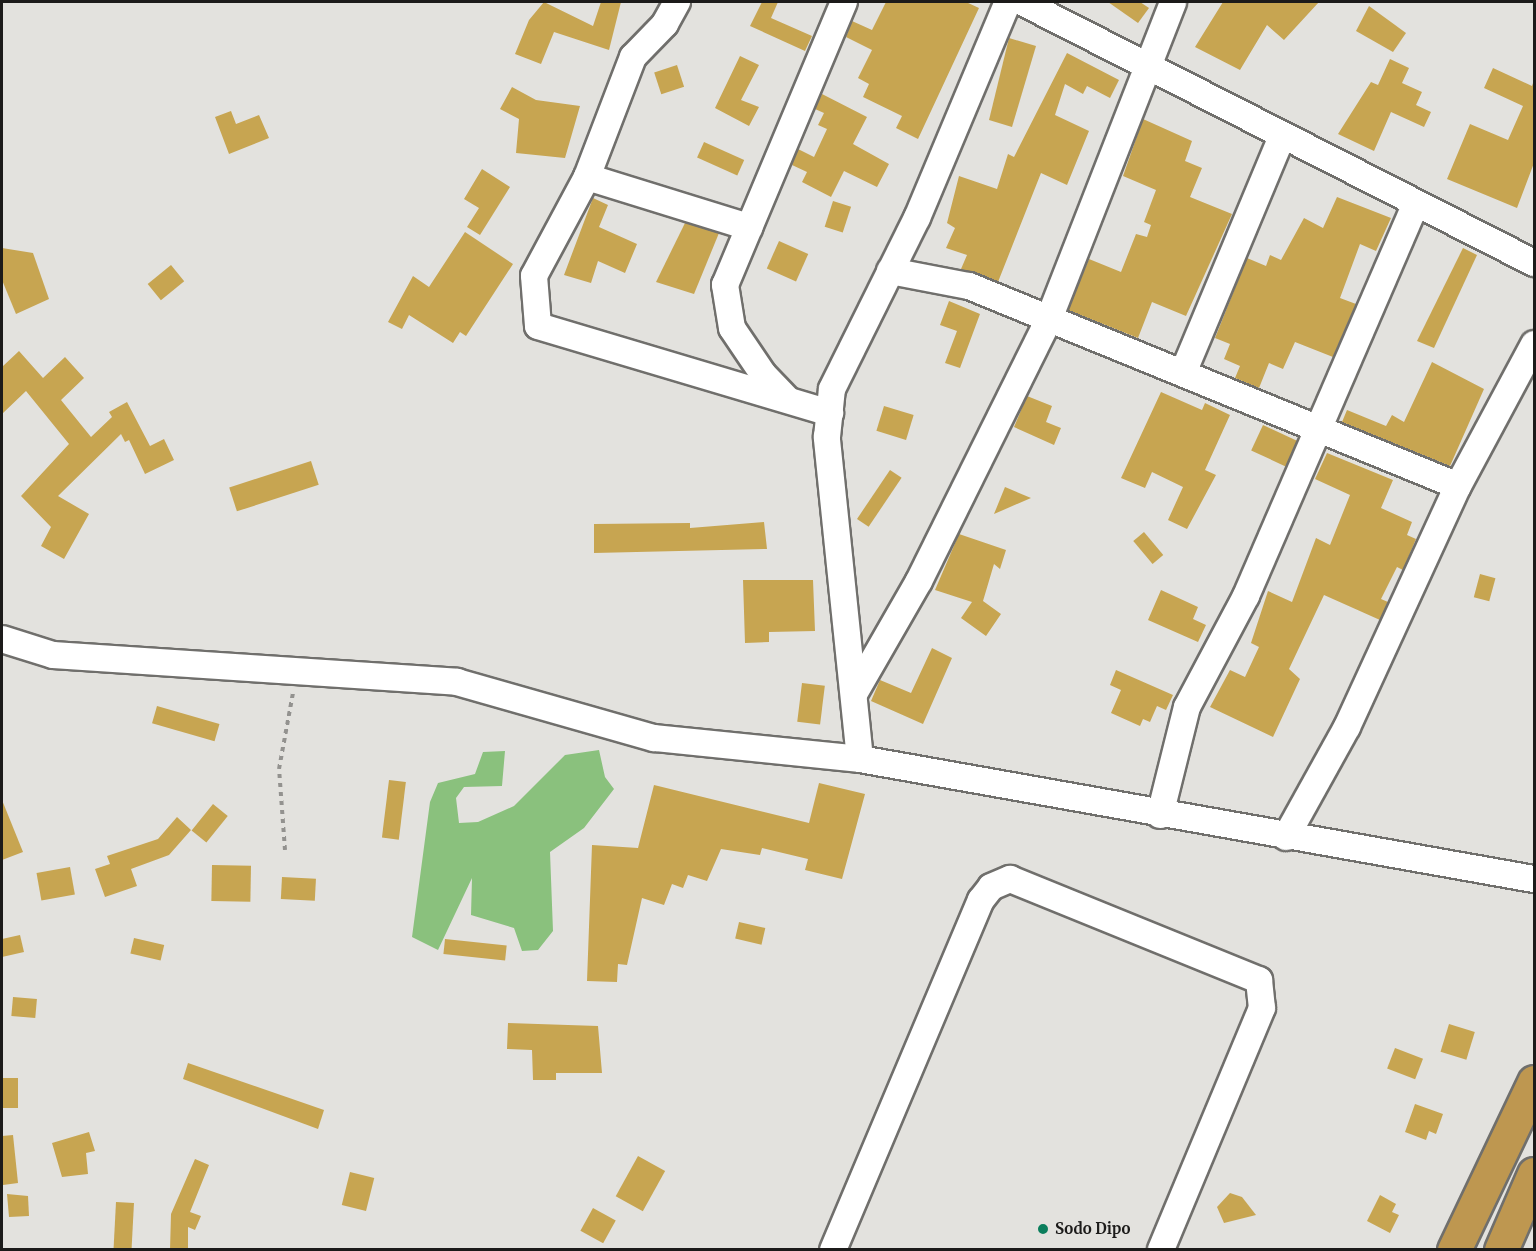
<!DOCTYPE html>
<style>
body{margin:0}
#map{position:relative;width:1536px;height:1251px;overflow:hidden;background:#e3e2de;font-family:Merriweather,serif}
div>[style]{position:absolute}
.forest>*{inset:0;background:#8ac17d}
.building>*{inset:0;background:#c7a551;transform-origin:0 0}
.path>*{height:4px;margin-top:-2px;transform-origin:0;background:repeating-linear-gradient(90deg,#93928f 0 4.5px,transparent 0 9px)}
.roads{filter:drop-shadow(2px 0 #706f6c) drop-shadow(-2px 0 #706f6c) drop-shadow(0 2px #706f6c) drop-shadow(0 -2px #706f6c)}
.minor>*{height:26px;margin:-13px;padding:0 13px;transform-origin:13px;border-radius:13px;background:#fff}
.highway>*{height:33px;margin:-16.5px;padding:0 16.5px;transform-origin:16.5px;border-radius:16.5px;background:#be9750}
.dots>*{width:16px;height:16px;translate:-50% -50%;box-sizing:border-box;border:3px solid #e3e2de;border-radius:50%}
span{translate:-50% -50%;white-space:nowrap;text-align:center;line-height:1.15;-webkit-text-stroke:4.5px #e3e2de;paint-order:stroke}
.poi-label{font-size:15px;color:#1c1b1a;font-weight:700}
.left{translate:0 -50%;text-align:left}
.frame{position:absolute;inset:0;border:3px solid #1c1b1a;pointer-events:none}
</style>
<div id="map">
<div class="forest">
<div style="clip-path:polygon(599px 750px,605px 777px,614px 789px,584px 828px,550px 852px,553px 931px,538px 950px,522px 951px,514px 928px,471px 915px,472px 878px,438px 950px,412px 937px,430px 802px,438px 783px,475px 774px,483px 752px,505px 751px,502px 786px,464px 787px,456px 798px,459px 823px,478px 822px,514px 806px,565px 755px)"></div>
</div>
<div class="building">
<div style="clip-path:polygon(544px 2px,593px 26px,601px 2px,621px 2px,609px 50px,554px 32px,541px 64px,515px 54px,529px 20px)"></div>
<div style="clip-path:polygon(762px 2px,778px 2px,771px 18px,812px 36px,805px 51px,750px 26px)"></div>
<div style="clip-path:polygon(886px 2px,966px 2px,979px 8px,918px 139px,896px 128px,902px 116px,863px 97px,869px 84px,858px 78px,872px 50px,846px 37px,852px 21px,872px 30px)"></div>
<div style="clip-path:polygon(1108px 2px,1140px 2px,1149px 8px,1138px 23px)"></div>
<div style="clip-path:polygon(1223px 2px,1319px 2px,1284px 40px,1267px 25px,1240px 70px,1195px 47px)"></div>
<div style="clip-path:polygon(1369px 6px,1406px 33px,1393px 52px,1356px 31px)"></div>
<div style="clip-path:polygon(1009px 38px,1036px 46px,1012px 127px,989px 120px)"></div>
<div style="clip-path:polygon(1067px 53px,1119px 80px,1110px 98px,1087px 86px,1083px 94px,1065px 84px,1055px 115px,1089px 131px,1067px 185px,1041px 173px,998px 282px,961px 269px,967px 255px,946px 248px,955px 228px,947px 223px,959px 176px,997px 189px,1008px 154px,1014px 157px)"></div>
<div style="clip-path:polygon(740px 56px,759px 65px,741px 100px,759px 107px,749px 126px,715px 108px)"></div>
<div style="clip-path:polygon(1390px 59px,1409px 68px,1402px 83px,1422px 92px,1416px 105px,1431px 112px,1424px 127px,1391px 112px,1374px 151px,1338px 134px,1371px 82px,1378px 85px)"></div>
<div style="left:677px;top:65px;width:23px;height:24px;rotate:72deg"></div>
<div style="clip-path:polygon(1493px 68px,1532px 86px,1534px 80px,1534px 163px,1517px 208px,1447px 179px,1470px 124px,1508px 140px,1523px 106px,1484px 88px)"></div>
<div style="clip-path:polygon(512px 87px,536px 100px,580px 106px,565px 158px,516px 153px,519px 119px,500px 109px)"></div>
<div style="clip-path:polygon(822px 94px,867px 117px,853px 144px,889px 164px,877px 187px,844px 171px,831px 197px,802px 182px,807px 172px,792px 165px,798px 149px,814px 157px,827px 129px,818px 125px,824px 113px,815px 109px)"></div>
<div style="clip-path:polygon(231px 111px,236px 124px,259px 115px,269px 138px,229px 154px,215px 117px)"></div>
<div style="clip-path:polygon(1143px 119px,1192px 141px,1185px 161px,1202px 168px,1190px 197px,1232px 214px,1186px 316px,1152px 302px,1138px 338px,1068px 310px,1089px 259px,1121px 272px,1136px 234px,1147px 237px,1151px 225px,1144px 222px,1156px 190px,1123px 176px)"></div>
<div style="left:704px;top:142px;width:44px;height:17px;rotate:24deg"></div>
<div style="clip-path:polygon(482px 169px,510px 187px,480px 235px,467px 227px,479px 208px,464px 199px)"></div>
<div style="clip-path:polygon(1337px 197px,1391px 218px,1376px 251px,1360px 244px,1340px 298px,1356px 304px,1333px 357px,1295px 342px,1283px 369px,1269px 363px,1259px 388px,1235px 378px,1240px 366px,1224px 359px,1230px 344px,1215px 338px,1247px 258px,1266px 266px,1270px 255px,1281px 260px,1304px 218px,1323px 228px)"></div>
<div style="clip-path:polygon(593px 198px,608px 205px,599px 227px,637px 244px,625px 273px,598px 261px,591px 283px,564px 275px)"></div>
<div style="left:833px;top:201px;width:19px;height:27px;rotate:18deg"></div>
<div style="clip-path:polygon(685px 223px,719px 233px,694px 294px,656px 282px)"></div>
<div style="clip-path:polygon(465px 232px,513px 264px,466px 336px,460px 332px,453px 343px,409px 315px,402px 329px,388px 322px,413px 276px,429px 287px)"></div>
<div style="left:779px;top:241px;width:32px;height:30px;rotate:24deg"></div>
<div style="clip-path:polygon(2px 248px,33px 253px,49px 299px,16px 314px,2px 280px)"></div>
<div style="clip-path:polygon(1463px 248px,1477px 255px,1434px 348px,1417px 341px)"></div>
<div style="left:171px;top:265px;width:21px;height:30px;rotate:51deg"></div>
<div style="clip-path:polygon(949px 301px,980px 314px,960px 368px,945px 363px,957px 331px,940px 325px)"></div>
<div style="clip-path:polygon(19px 351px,43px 378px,65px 357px,84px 378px,61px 400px,91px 437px,112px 417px,109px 412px,127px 402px,150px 446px,164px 439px,174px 460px,145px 474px,129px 440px,125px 442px,121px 434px,58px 496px,89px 514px,64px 559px,41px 546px,51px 527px,21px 496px,69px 444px,26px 391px,2px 414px,2px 367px)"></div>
<div style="clip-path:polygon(1432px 362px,1484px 389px,1450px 466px,1342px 422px,1347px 410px,1386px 426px,1392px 415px,1404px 422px)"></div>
<div style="clip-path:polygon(1161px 392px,1202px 410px,1205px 403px,1230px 415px,1205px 470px,1216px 475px,1187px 529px,1168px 520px,1183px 487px,1152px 472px,1145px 488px,1121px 478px)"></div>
<div style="clip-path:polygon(1027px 396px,1052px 406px,1046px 422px,1061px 428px,1054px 445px,1014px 427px)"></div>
<div style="left:884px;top:406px;width:31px;height:26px;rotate:17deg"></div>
<div style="left:1263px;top:425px;width:38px;height:28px;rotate:25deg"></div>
<div style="clip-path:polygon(1327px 453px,1393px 480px,1381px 508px,1412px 522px,1407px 535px,1416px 539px,1403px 570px,1397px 567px,1381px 599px,1388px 602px,1380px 620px,1324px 595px,1289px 669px,1300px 679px,1273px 737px,1210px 707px,1230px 670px,1245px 677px,1259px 647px,1251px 643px,1268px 591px,1292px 602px,1316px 538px,1330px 545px,1350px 495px,1315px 479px)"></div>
<div style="left:311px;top:461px;width:25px;height:86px;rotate:72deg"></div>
<div style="left:890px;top:470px;width:14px;height:59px;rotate:34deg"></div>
<div style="clip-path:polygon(1005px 487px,1031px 498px,994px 514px)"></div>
<div style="clip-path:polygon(764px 522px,767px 549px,594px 553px,594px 524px,690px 523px,690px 528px)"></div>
<div style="left:1144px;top:532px;width:30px;height:14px;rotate:50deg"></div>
<div style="clip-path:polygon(959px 534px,1006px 550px,1000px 569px,994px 564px,983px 601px,1001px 614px,986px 636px,961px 618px,972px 602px,935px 590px)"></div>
<div style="left:1480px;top:574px;width:16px;height:24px;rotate:15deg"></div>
<div style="clip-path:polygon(743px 580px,813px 580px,815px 631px,769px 632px,769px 642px,745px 643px)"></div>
<div style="clip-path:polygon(1161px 590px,1198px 607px,1193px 619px,1206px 625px,1198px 642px,1148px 620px)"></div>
<div style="clip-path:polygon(932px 648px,952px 658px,923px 724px,871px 701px,880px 680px,911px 693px)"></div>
<div style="clip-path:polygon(1116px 670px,1173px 695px,1166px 710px,1157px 706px,1150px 722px,1143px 719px,1140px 726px,1111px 713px,1121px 690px,1110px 685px)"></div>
<div style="left:802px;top:683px;width:23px;height:39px;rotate:7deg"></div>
<div style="left:157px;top:706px;width:65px;height:18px;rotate:16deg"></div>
<div style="left:389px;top:780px;width:17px;height:58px;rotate:7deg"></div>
<div style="clip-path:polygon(819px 783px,865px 794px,842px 879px,805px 870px,808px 859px,762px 848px,760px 855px,721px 849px,707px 881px,688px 875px,683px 888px,672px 884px,664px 905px,642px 898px,627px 965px,618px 964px,617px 982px,587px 981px,592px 845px,638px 848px,654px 785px,809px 823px)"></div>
<div style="clip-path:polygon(2px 800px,23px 852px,2px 860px)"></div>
<div style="left:213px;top:804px;width:19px;height:34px;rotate:39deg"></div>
<div style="clip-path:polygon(177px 817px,191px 830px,169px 855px,131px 869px,137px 886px,105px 897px,95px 869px,110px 864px,107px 856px,158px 839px)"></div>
<div style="left:212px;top:865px;width:39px;height:36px;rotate:1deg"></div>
<div style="left:70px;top:867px;width:28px;height:34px;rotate:80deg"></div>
<div style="left:282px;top:877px;width:34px;height:22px;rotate:3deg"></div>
<div style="left:739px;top:922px;width:27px;height:17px;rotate:13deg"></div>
<div style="clip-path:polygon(20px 935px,24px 952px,2px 957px,2px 939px)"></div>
<div style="left:134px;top:938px;width:31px;height:16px;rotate:13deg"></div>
<div style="left:445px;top:939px;width:62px;height:15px;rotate:6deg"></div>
<div style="left:13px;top:997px;width:24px;height:19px;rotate:5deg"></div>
<div style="clip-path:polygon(508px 1023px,598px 1026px,602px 1073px,556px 1073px,556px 1080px,533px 1080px,532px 1050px,507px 1049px)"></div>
<div style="left:1449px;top:1024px;width:27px;height:29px;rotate:17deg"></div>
<div style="left:1395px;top:1048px;width:30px;height:22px;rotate:21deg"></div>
<div style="clip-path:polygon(188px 1063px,324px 1110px,318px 1129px,183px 1079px)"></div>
<div style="left:2px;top:1078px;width:16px;height:30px"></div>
<div style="clip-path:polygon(1415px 1104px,1443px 1114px,1436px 1134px,1429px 1131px,1426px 1140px,1405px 1132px)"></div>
<div style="clip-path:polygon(89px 1132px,95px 1151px,86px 1153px,88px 1174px,62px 1177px,52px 1143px)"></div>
<div style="clip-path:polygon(13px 1135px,18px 1183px,3px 1185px,2px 1136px)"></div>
<div style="left:638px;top:1156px;width:31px;height:46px;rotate:29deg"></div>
<div style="clip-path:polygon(195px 1159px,209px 1165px,190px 1212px,201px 1216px,195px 1230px,188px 1227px,188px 1250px,170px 1250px,171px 1214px)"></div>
<div style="left:350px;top:1172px;width:25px;height:34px;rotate:14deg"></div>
<div style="clip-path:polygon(1230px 1193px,1242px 1197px,1256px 1215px,1224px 1223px,1217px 1207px)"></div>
<div style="clip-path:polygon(7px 1194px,28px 1196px,29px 1216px,9px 1217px)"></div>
<div style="clip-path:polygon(1380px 1195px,1396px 1204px,1392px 1212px,1399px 1215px,1390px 1233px,1367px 1221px)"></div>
<div style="left:116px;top:1202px;width:18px;height:48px;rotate:3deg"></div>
<div style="left:593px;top:1208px;width:26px;height:26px;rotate:29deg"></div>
</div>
<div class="path">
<div style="left:285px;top:850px;width:81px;rotate:-94.2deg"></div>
<div style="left:279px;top:769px;width:77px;rotate:-79.6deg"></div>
</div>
<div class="roads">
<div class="minor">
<div style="left:677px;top:2px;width:25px;rotate:119deg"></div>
<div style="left:665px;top:24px;width:46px;rotate:134.1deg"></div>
<div style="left:633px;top:57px;width:129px;rotate:111deg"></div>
<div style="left:587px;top:177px;width:112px;rotate:118.2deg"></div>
<div style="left:534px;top:276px;width:50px;rotate:85.4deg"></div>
<div style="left:538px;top:326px;width:305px;rotate:16.6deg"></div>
<div style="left:1022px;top:2px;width:575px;rotate:27.01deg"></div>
<div style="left:587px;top:177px;width:170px;rotate:17.2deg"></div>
<div style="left:890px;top:271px;width:80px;rotate:10.8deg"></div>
<div style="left:969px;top:286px;width:528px;rotate:22.24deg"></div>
<div style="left:1183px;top:373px;width:257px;rotate:-67.3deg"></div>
<div style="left:787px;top:399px;width:35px;rotate:-134deg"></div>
<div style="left:763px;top:374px;width:55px;rotate:-124deg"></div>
<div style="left:732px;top:328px;width:44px;rotate:-99.2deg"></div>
<div style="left:725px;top:285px;width:307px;rotate:-67.2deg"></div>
<div style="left:2px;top:639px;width:53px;rotate:17.4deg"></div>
<div style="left:53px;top:655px;width:405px;rotate:3.8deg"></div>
<div style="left:457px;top:682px;width:205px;rotate:15.9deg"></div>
<div style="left:654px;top:738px;width:207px;rotate:5.8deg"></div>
<div style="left:860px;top:759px;width:685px;rotate:10.1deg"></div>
<div style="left:854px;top:694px;width:130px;rotate:-60.1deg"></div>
<div style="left:919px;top:581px;width:292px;rotate:-63.6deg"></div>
<div style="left:1049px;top:319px;width:340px;rotate:-68.6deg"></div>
<div style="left:860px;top:759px;width:324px;rotate:-95.9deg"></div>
<div style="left:827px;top:437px;width:48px;rotate:-84.1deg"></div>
<div style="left:832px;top:389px;width:191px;rotate:-63.6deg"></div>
<div style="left:917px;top:218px;width:234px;rotate:-67.2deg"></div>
<div style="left:1160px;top:815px;width:111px;rotate:-76deg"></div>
<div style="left:1187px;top:707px;width:126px;rotate:-62deg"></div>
<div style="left:1246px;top:596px;width:426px;rotate:-66.6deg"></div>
<div style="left:1286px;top:837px;width:126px;rotate:-61deg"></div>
<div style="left:1347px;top:727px;width:265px;rotate:-65.3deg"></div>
<div style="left:1458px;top:486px;width:161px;rotate:-61.8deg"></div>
<div style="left:833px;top:1250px;width:380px;rotate:-67.1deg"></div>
<div style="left:981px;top:900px;width:16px;rotate:-52deg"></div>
<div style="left:991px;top:887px;width:21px;rotate:-23deg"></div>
<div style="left:1010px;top:879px;width:269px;rotate:22.1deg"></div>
<div style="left:1259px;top:980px;width:28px;rotate:84deg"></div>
<div style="left:1262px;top:1008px;width:262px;rotate:112.7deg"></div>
</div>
<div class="highway">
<div style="left:1454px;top:1250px;width:186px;rotate:-64.5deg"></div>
<div style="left:1501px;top:1250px;width:83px;rotate:-66.5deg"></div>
</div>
</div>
<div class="dots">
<div style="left:1043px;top:1229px;background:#0b7e5c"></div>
</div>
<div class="poi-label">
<span class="left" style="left:1055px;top:1229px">Sodo Dipo</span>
</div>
<div class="frame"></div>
</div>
